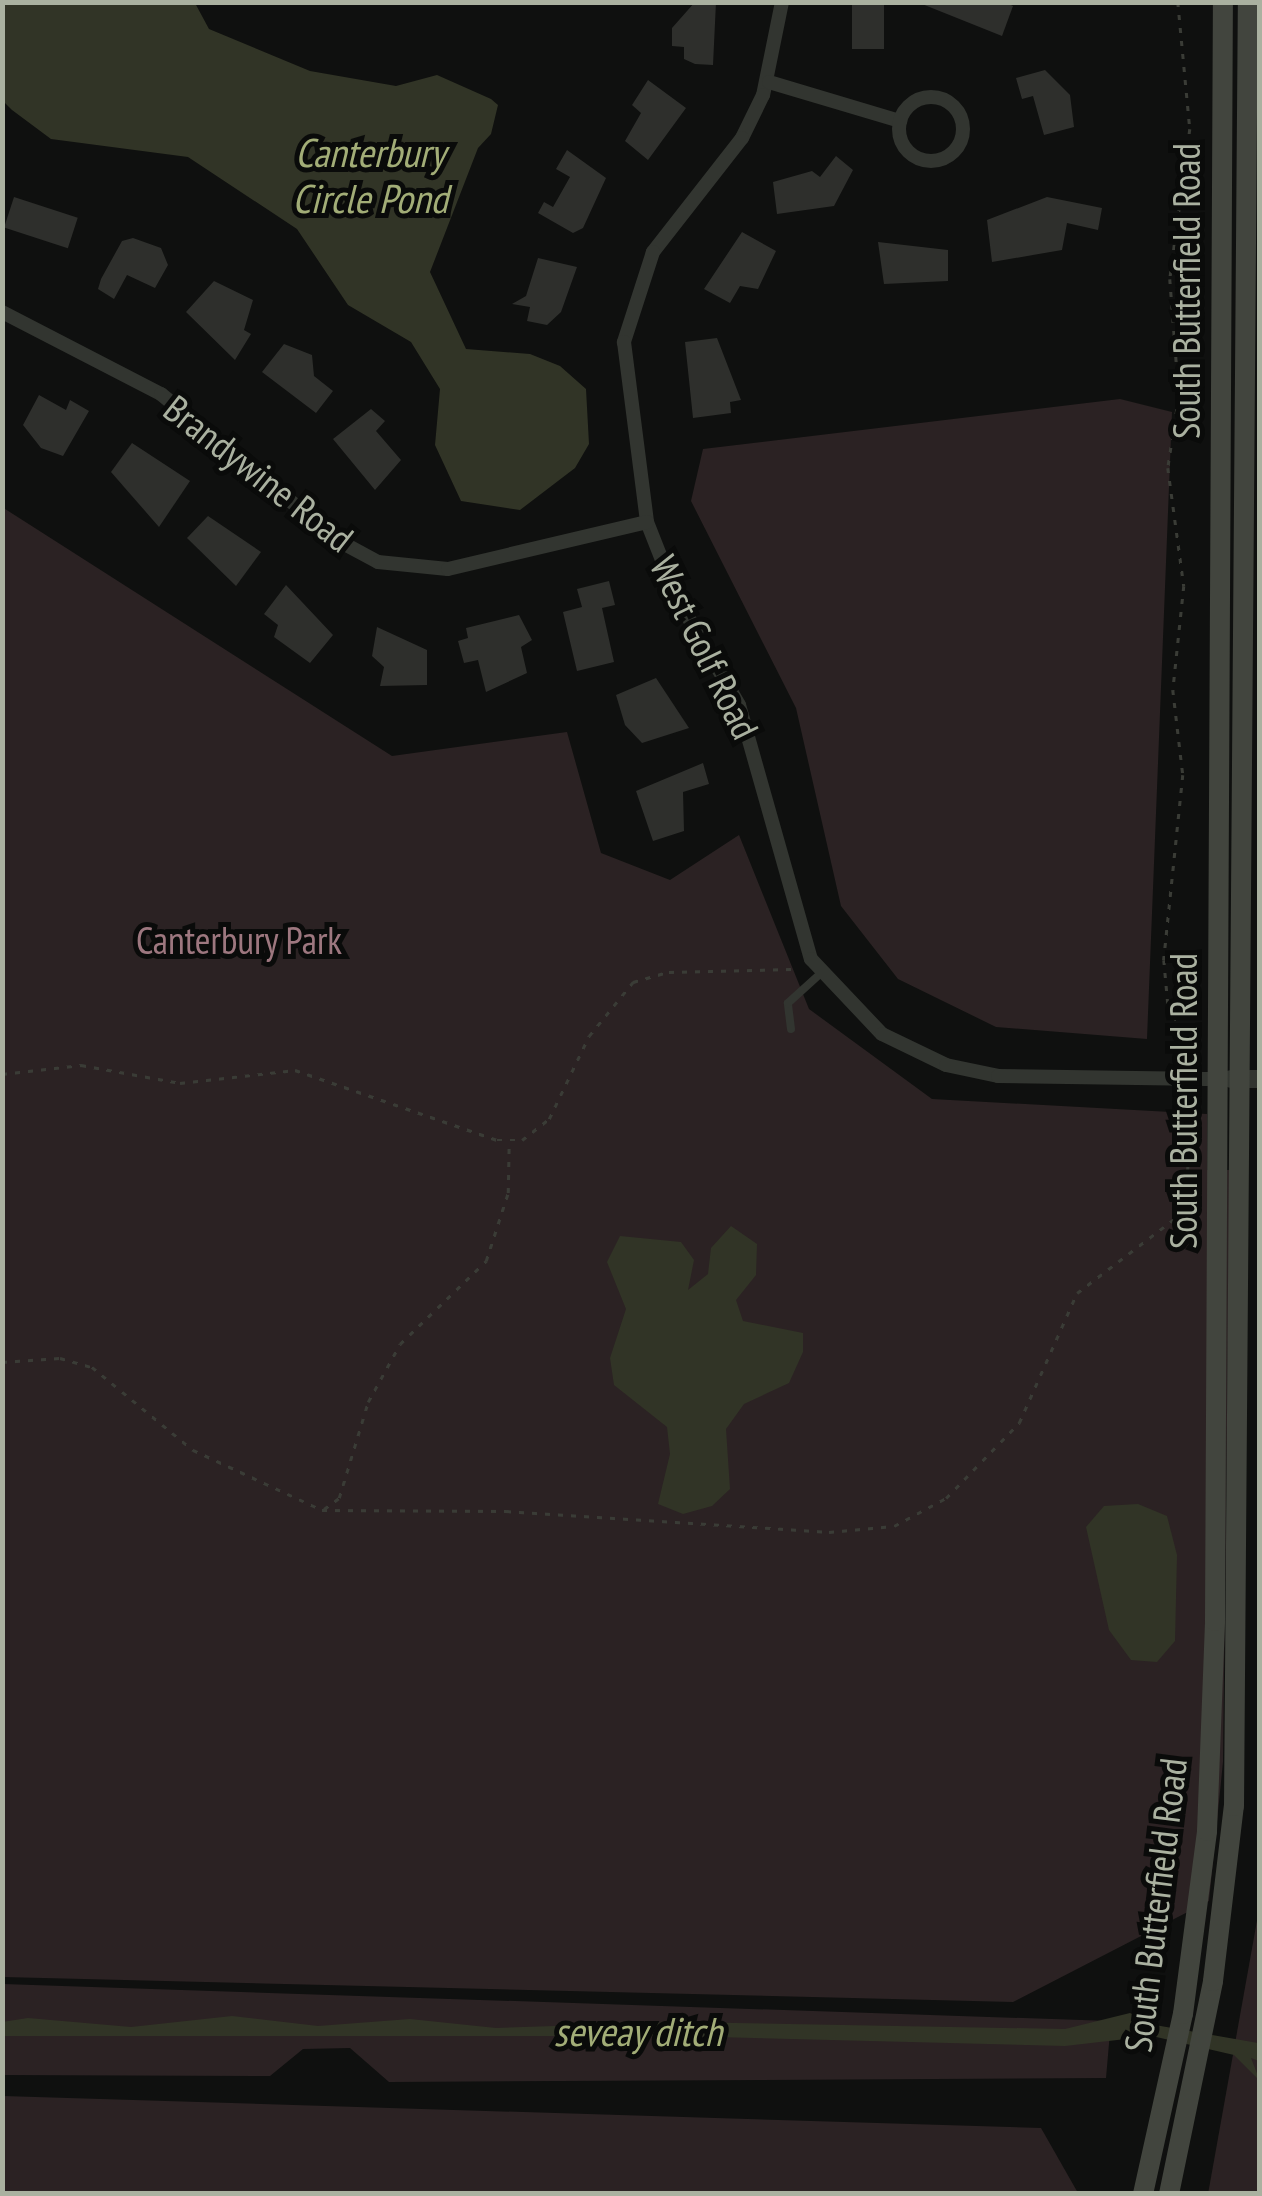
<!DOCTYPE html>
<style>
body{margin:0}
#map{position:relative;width:1262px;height:2196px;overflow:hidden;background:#0f100f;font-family:"PT Sans Narrow",sans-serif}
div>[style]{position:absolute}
.green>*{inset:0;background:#2b2223}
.water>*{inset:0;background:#313426}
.building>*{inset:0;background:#2e2f2c;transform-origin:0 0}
.path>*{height:2.5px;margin-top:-1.25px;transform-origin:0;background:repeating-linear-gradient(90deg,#3a3c36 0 5px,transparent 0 13px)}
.service>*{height:8px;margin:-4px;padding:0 4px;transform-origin:4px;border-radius:4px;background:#323530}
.minor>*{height:14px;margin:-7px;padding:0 7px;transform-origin:7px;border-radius:7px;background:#323530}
.minor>.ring{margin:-7px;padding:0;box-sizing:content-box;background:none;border:14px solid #323530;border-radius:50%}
.tertiary>*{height:18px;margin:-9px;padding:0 9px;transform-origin:9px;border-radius:9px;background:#323530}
.secondary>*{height:20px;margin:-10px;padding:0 10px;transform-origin:10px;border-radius:10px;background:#42453e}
span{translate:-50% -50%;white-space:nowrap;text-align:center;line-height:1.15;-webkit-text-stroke:10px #0a0b0a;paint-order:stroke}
.street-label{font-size:38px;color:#aab1a0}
.park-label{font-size:38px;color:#9d777f}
.water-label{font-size:40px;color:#a2ad77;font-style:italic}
.frame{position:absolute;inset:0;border:5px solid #aab1a0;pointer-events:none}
</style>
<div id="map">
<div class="green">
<div style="clip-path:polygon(1120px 399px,1172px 412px,1147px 1039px,996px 1027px,898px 979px,841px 906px,796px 708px,691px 501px,703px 449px)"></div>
<div style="clip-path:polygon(2px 507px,392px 756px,567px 732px,601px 853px,670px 880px,739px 835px,809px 1009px,932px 1099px,1207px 1114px,1207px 1170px,1230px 1170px,1223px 1762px,1209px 1901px,1013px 2002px,3px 1977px)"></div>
<div style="clip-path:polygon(1258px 1915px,1259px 2193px,1208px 2194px)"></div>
<div style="clip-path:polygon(3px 1984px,1111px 2021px,1106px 2078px,389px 2082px,350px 2048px,303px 2049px,270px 2076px,3px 2075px)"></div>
<div style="clip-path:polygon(3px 2096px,1041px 2128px,1078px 2193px,3px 2193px)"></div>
</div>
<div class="water">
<div style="clip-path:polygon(2px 3px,195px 3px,209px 29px,310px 71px,396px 86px,437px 75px,491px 99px,498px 105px,491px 134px,478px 148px,430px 272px,466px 349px,530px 354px,560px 366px,586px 389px,589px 444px,575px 468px,520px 510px,461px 501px,435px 445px,440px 389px,411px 342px,348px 305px,297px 229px,188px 157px,51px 139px,12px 110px,3px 101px)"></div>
<div style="clip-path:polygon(731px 1226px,757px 1244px,756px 1275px,736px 1300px,743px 1321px,803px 1333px,803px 1352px,789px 1383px,744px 1404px,726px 1429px,730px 1489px,712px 1506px,683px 1514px,658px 1504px,670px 1454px,667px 1427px,614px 1385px,610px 1358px,626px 1309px,607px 1262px,620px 1236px,681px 1242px,694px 1260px,688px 1290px,708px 1274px,711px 1248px)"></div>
<div style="clip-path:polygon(1138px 1504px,1167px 1516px,1177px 1555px,1175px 1641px,1157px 1662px,1131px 1660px,1109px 1630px,1086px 1527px,1104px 1506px)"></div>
<div style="clip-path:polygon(1130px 2013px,1155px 2025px,1258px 2043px,1259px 2061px,1251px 2058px,1260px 2081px,1234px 2055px,1152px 2036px,1065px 2046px,676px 2036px,3px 2036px,2px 2022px,28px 2018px,131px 2027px,232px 2016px,318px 2026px,410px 2019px,496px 2028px,678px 2022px,1065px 2029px)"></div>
</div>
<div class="building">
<div style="clip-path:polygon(695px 2px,716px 2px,713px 65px,695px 64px,684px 59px,684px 47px,672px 46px,672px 28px)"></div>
<div style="left:852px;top:2px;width:32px;height:47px"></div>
<div style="clip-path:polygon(917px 2px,1004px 2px,1013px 6px,1002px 36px)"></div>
<div style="clip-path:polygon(1045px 70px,1070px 95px,1074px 127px,1044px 135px,1033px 96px,1022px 99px,1016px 78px)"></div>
<div style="clip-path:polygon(648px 80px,686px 108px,648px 160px,625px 141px,641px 113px,632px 105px)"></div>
<div style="clip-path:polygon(567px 150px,606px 178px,583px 228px,573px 233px,538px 213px,544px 202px,553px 207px,570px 177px,556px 169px)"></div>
<div style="clip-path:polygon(836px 156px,853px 170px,834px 206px,777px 214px,773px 182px,812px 171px,820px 177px)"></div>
<div style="left:14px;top:197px;width:67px;height:32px;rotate:18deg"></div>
<div style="clip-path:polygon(1047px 197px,1102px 208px,1098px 230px,1067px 223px,1062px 250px,992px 262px,987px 220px)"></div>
<div style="clip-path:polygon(742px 232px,776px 251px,758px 289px,740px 286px,730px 303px,704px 289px)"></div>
<div style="clip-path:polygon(133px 238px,161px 248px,168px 265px,155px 288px,127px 275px,114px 299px,98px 289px,101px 279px,122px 241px)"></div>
<div style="clip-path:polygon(878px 242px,948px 250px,948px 281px,884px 284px)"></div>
<div style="clip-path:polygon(538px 258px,577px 267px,561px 312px,547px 325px,527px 321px,530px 307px,512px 304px,526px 296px)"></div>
<div style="clip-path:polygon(214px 281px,253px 300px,244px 330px,251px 334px,235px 360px,186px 312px)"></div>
<div style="clip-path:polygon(717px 338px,741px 400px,730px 402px,731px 413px,693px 418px,685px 342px)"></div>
<div style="clip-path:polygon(284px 344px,312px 355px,314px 376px,333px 391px,316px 413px,262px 372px)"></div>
<div style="clip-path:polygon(39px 395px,66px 410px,70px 400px,89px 411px,63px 456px,41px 448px,23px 425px)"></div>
<div style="clip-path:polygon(371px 409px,385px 421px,376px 431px,401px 460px,375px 490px,333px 439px)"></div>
<div style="clip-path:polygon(132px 443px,190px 481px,159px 527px,111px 472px)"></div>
<div style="clip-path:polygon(208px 516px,261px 552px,236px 586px,187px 538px)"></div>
<div style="clip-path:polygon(609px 581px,615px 605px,602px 608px,614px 662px,577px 671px,563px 612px,582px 607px,577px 589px)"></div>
<div style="clip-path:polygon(286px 585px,333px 635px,310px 663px,274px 637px,278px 625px,264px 614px)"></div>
<div style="clip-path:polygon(519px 615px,532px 640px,521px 647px,527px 673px,486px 692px,478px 660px,464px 663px,458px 641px,468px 638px,466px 628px)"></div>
<div style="clip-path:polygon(377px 627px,427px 650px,427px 685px,380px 686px,384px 667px,372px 656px)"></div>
<div style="clip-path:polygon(656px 678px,689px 728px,642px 743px,625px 725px,616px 695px)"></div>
<div style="clip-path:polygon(703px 763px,709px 784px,683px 792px,684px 831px,653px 841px,636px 791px)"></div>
</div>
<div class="path">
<div style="left:1178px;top:2px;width:128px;rotate:84.6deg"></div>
<div style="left:1190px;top:129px;width:151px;rotate:97.6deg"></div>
<div style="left:1170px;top:279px;width:117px;rotate:85.6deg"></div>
<div style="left:1179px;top:396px;width:73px;rotate:98.7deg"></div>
<div style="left:1168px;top:468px;width:119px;rotate:82.3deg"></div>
<div style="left:1184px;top:586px;width:105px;rotate:96deg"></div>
<div style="left:1173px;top:690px;width:86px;rotate:83.3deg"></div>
<div style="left:1183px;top:775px;width:186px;rotate:95.9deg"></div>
<div style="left:1164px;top:960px;width:44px;rotate:84.8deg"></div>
<div style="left:1168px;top:1004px;width:49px;rotate:63.4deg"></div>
<div style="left:2px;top:1074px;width:80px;rotate:-6.5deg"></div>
<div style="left:81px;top:1065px;width:101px;rotate:10.3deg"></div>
<div style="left:180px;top:1083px;width:116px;rotate:-6.4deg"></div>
<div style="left:295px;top:1070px;width:214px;rotate:19.1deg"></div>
<div style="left:497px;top:1140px;width:25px"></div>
<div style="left:522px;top:1140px;width:34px;rotate:-38deg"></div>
<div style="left:549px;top:1119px;width:92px;rotate:-64.3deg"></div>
<div style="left:589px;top:1036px;width:70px;rotate:-50.8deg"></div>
<div style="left:633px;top:982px;width:37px;rotate:-16deg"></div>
<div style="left:669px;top:972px;width:122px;rotate:-1.4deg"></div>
<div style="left:2px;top:1362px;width:58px;rotate:-3.9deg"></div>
<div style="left:60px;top:1358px;width:33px;rotate:16deg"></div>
<div style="left:92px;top:1367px;width:131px;rotate:39.4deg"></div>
<div style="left:193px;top:1450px;width:142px;rotate:24.9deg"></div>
<div style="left:322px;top:1510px;width:184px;rotate:0.3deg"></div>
<div style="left:506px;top:1511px;width:324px;rotate:3.7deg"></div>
<div style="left:829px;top:1532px;width:65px;rotate:-5.3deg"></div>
<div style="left:894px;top:1526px;width:59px;rotate:-28.3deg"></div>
<div style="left:946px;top:1498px;width:105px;rotate:-45.8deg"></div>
<div style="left:1019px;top:1423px;width:142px;rotate:-66deg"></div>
<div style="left:1077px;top:1293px;width:137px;rotate:-37.3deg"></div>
<div style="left:1186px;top:1210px;width:108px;rotate:-87.9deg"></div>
<div style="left:324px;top:1509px;width:19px;rotate:-36deg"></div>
<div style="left:339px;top:1498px;width:100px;rotate:-73.2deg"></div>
<div style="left:368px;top:1402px;width:66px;rotate:-61.1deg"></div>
<div style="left:400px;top:1344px;width:120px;rotate:-44deg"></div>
<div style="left:486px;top:1261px;width:71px;rotate:-72.1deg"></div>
<div style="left:508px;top:1193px;width:50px;rotate:-88.9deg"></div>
</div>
<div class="service">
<div style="left:791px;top:1029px;width:26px;rotate:-97deg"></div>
<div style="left:788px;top:1003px;width:43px;rotate:-42.2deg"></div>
</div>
<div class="minor">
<div style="left:782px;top:2px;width:95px;rotate:101.5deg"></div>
<div style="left:763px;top:95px;width:48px;rotate:116deg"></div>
<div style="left:742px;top:138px;width:145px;rotate:128deg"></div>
<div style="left:653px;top:252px;width:95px;rotate:107.9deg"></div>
<div style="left:624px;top:342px;width:181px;rotate:82.7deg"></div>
<div style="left:647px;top:522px;width:82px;rotate:68.5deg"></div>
<div style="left:677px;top:598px;width:124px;rotate:59.9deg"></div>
<div style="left:739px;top:705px;width:264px;rotate:74.2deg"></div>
<div style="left:811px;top:959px;width:103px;rotate:46.6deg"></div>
<div style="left:882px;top:1034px;width:71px;rotate:25.8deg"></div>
<div style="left:946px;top:1065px;width:53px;rotate:11.9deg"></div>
<div style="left:998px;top:1076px;width:225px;rotate:0.8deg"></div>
<div style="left:769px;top:82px;width:137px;rotate:16.6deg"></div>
<div class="ring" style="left:899px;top:97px;width:50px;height:50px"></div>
<div style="left:2px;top:312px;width:179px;rotate:27.3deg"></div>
<div style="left:161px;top:394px;width:231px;rotate:39.6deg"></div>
<div style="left:339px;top:541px;width:44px;rotate:28.3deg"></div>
<div style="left:378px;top:562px;width:70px;rotate:5.7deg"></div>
<div style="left:448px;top:569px;width:204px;rotate:-13.3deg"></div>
</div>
<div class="tertiary">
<div style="left:1231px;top:1079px;width:29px"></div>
</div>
<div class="secondary">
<div style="left:1143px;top:2194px;width:184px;rotate:-77.5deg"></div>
<div style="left:1183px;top:2014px;width:185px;rotate:-82.5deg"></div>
<div style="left:1207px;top:1831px;width:210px;rotate:-87.8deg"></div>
<div style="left:1215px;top:1621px;width:1619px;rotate:-89.72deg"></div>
<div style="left:1169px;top:2194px;width:217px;rotate:-78.3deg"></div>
<div style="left:1213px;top:1981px;width:176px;rotate:-83.2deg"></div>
<div style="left:1234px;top:1806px;width:1804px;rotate:-89.56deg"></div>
</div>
<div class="street-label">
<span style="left:1186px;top:291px;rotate:-90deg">South Butterfield Road</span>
<span style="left:259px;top:473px;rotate:38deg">Brandywine Road</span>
<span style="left:705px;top:647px;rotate:64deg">West Golf Road</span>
<span style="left:1183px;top:1101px;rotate:-90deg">South Butterfield Road</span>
<span style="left:1155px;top:1905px;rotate:-83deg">South Butterfield Road</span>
</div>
<div class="park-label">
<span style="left:239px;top:940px">Canterbury Park</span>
</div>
<div class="water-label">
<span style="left:370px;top:175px">Canterbury<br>Circle Pond</span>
<span style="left:638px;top:2031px">seveay ditch</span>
</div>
<div class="frame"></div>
</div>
